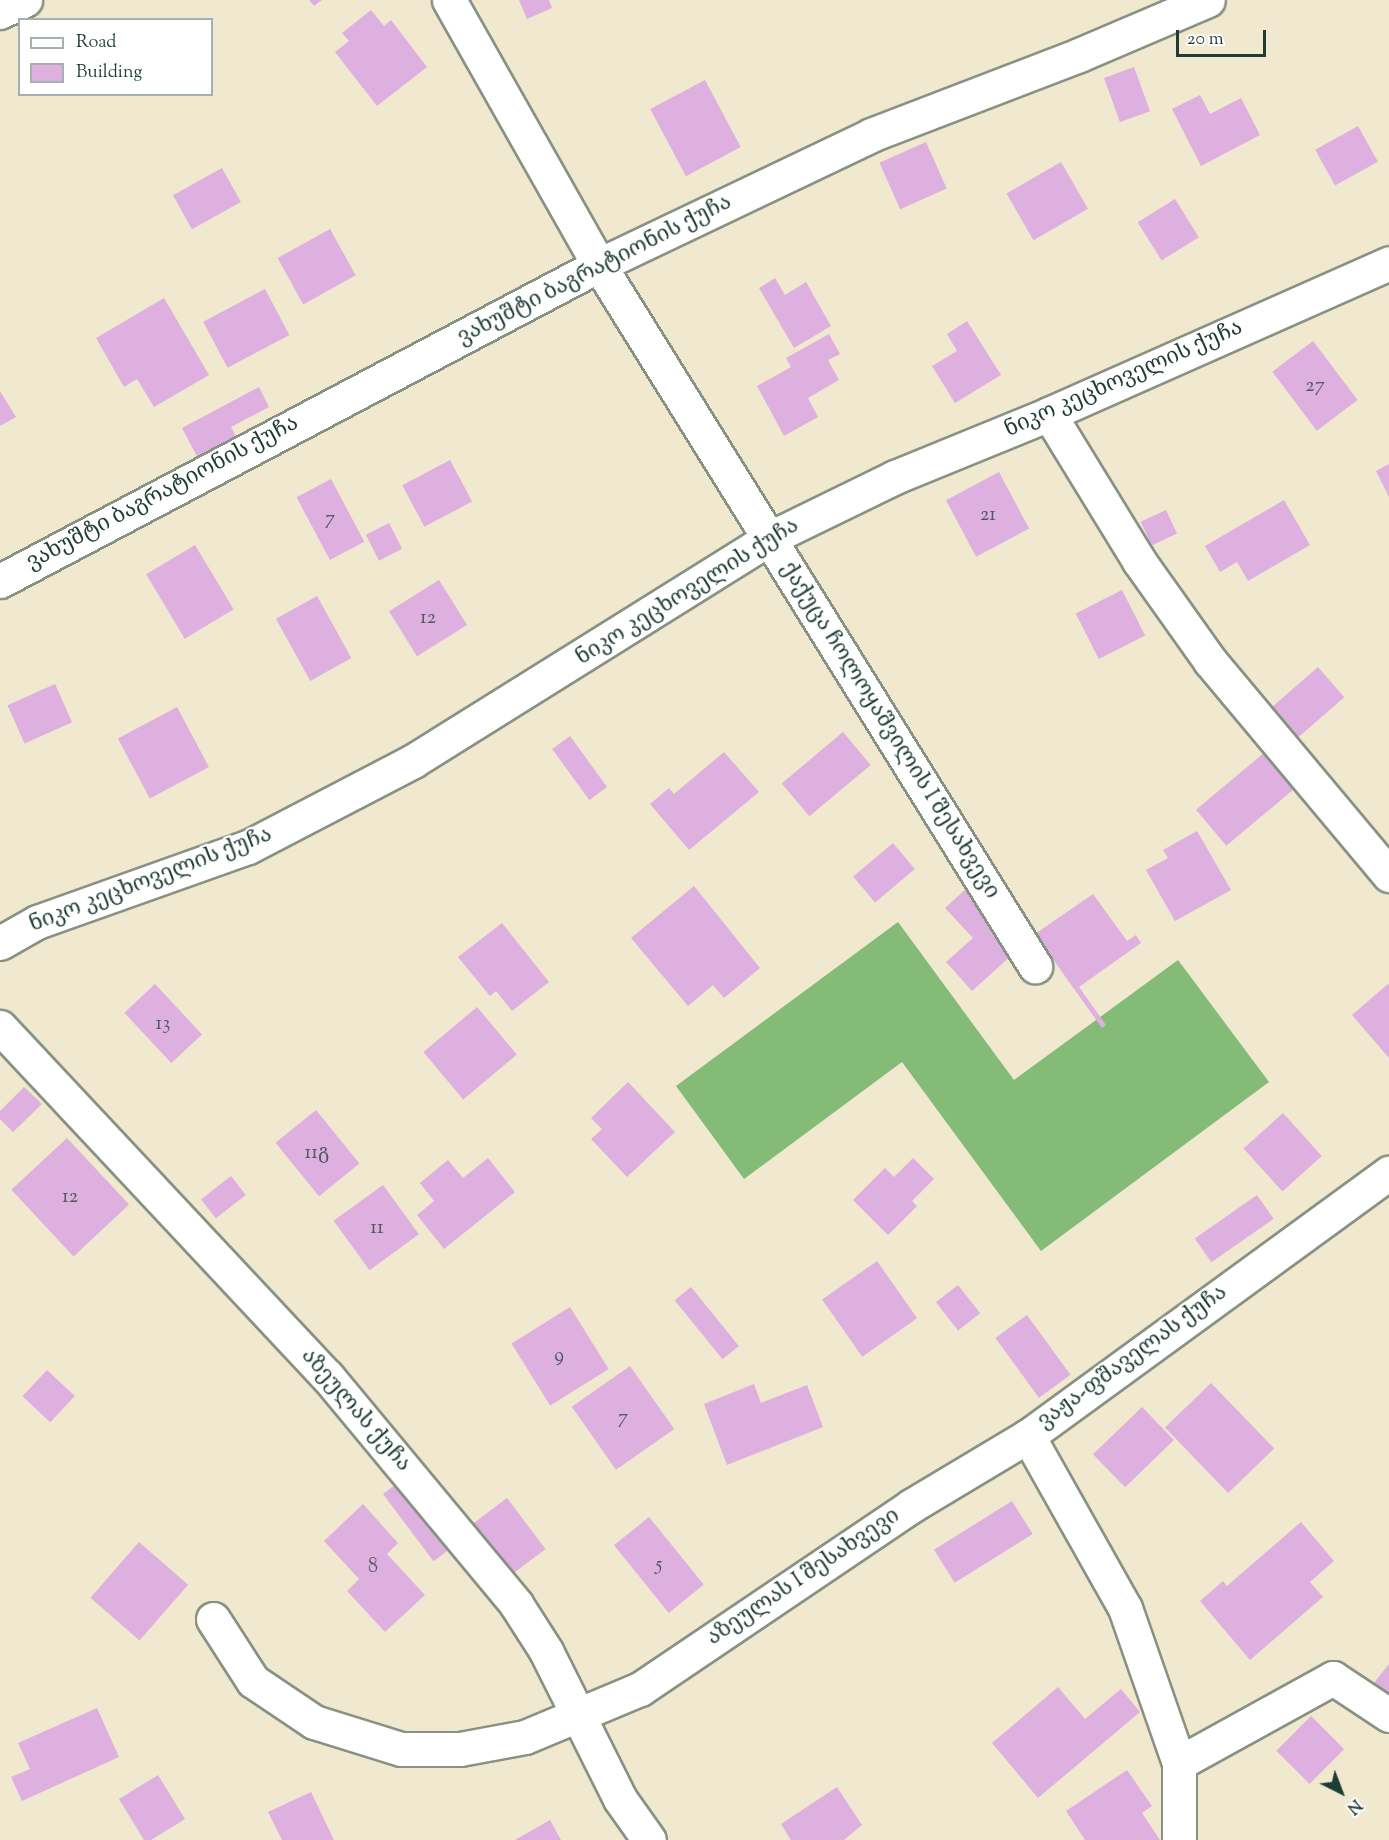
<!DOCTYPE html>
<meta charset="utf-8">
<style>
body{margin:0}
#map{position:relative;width:1389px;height:1840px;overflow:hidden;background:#f0e8cf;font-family:"Sorts Mill Goudy","Noto Serif Georgian",serif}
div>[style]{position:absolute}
.forest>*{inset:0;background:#84bb77}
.building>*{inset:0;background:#deb0e0;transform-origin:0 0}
.roads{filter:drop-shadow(2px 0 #889282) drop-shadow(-2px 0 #889282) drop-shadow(0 2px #889282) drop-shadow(0 -2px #889282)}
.minor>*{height:33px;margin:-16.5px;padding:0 16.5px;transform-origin:16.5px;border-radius:16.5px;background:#fff}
span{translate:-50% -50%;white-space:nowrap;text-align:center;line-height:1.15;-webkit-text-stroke:4.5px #fff;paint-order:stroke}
.number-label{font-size:20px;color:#4f5a5f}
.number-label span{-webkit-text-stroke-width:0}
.street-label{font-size:22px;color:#1f3d34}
.legend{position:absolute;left:18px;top:18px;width:195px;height:78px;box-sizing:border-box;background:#fff;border:2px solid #a5b1ae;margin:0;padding:8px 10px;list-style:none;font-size:18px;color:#1f3d34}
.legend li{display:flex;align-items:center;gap:12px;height:30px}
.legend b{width:30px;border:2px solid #a5b1ae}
.north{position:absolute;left:1311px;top:1762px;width:60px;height:60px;-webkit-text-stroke:4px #fff;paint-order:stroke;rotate:138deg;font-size:16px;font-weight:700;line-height:24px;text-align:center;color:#1f3d34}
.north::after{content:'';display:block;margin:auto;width:21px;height:27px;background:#1f3d34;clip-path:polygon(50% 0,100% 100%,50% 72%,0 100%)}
.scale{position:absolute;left:1176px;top:30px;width:90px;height:27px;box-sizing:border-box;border:3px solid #1f3d34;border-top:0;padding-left:8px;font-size:18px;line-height:21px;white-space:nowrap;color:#1f3d34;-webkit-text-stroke:4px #fff;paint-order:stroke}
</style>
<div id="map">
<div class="forest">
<div style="clip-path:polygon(898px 922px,1014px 1080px,1178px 960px,1269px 1082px,1041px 1251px,902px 1062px,744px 1179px,676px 1086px)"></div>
</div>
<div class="building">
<div style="clip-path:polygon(309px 0,322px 0,314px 6px)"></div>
<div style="clip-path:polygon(519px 0,549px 0,552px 8px,527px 19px)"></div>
<div style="clip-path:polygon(371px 10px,384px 26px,391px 20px,427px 67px,377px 106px,335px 52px,349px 41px,342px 33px)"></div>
<div style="left:1134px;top:67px;width:47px;height:32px;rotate:70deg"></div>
<div style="left:705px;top:80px;width:76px;height:62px;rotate:62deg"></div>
<div style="clip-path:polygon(1200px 95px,1210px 114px,1241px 98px,1260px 135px,1201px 166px,1172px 109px)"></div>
<div style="left:1358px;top:126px;width:41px;height:49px;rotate:61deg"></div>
<div style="left:926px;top:142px;width:51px;height:51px;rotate:66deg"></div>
<div style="left:1061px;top:162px;width:54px;height:63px;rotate:60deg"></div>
<div style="left:222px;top:168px;width:39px;height:56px;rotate:61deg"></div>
<div style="left:1175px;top:199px;width:45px;height:44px;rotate:58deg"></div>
<div style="left:330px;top:229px;width:53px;height:60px;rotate:61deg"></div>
<div style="clip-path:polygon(775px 278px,785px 295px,806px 282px,831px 326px,794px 348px,759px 288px)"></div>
<div style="left:265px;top:289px;width:52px;height:70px;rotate:62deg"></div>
<div style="clip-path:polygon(164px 298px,209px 375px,154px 407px,137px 379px,124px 387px,96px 338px)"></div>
<div style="clip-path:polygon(967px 321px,1001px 375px,955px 403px,932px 366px,957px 351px,947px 334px)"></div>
<div style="clip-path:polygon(829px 334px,840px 354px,828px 360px,839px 380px,808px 398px,818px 417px,784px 436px,757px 386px,791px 367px,786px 358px)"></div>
<div style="left:1313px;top:341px;width:74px;height:51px;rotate:53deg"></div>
<div style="clip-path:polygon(259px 387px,269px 407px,231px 427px,239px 442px,200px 462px,182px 428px)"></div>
<div style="clip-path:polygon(0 391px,16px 417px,0 426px)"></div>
<div style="left:450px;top:460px;width:47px;height:54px;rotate:62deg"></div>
<div style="clip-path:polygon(1389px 464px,1389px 497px,1376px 471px)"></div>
<div style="left:999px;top:472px;width:64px;height:60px;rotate:62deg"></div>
<div style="left:331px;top:479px;width:71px;height:39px;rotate:62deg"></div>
<div style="clip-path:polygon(1284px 500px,1310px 545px,1248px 581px,1237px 562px,1220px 572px,1205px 546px)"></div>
<div style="left:1166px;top:510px;width:26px;height:28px;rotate:65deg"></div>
<div style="left:389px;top:523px;width:29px;height:26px;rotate:63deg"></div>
<div style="left:195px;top:545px;width:75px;height:57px;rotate:59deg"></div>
<div style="left:439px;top:580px;width:53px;height:59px;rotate:58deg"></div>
<div style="left:1122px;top:590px;width:51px;height:52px;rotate:63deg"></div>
<div style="left:317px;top:596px;width:71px;height:47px;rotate:61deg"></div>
<div style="left:1318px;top:667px;width:40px;height:67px;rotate:49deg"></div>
<div style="left:55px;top:684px;width:42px;height:52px;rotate:66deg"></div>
<div style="left:177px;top:707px;width:68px;height:67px;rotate:62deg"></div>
<div style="left:843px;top:732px;width:43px;height:80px;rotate:50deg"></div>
<div style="left:570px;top:736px;width:63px;height:22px;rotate:54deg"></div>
<div style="clip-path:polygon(724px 752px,759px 792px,689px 850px,650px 804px,669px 788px,674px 794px)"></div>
<div style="left:1265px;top:752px;width:47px;height:90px;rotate:50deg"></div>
<div style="clip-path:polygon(1197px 831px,1231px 890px,1175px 921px,1146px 870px,1168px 858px,1163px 850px)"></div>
<div style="left:893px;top:843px;width:34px;height:52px;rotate:50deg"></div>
<div style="clip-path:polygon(694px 886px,760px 968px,724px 998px,713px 985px,688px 1006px,631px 938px)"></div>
<div style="clip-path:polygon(968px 887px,996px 917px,987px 925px,1013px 954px,972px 991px,946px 962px,973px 938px,945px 908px)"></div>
<div style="clip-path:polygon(1093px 894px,1127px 941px,1136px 935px,1141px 943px,1079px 987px,1106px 1025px,1102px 1028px,1035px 934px)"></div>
<div style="clip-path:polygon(502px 923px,549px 982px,512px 1011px,496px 991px,490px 996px,458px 957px)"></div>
<div style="left:155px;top:984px;width:69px;height:42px;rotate:47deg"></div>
<div style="clip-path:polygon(1388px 984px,1389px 985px,1389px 1058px,1352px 1015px)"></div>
<div style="left:477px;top:1007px;width:62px;height:70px;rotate:50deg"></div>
<div style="clip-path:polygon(628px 1082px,675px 1132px,627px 1177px,591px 1139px,602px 1129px,591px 1118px)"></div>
<div style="clip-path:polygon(24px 1087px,42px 1104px,13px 1132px,0 1119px,0 1111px)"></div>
<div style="left:316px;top:1110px;width:69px;height:52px;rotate:51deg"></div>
<div style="left:1283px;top:1113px;width:58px;height:53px;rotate:48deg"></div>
<div style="left:67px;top:1138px;width:91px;height:76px;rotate:47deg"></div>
<div style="clip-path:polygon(488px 1158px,515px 1192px,444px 1249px,417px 1215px,434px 1201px,420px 1183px,448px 1160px,463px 1178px)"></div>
<div style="clip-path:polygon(913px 1158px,934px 1179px,912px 1201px,917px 1206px,888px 1235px,853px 1200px,885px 1168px,894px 1177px)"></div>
<div style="left:231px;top:1176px;width:24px;height:38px;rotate:52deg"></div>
<div style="left:383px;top:1185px;width:61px;height:61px;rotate:54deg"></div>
<div style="left:1257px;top:1195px;width:29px;height:76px;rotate:55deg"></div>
<div style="left:877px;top:1261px;width:70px;height:67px;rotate:55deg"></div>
<div style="left:958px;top:1285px;width:36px;height:28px;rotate:52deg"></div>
<div style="left:691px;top:1287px;width:76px;height:21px;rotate:51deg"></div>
<div style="left:570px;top:1307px;width:73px;height:69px;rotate:58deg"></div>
<div style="left:1027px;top:1315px;width:74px;height:39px;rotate:54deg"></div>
<div style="left:630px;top:1366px;width:77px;height:71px;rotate:55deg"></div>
<div style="left:47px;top:1370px;width:38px;height:36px;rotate:43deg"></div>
<div style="left:1211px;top:1383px;width:91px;height:64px;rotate:46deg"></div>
<div style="clip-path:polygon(754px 1384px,761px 1403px,807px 1385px,823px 1427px,727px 1465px,704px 1404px)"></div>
<div style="left:1142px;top:1407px;width:46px;height:68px;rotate:46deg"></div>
<div style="left:403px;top:1479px;width:84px;height:25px;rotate:53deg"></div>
<div style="left:507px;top:1498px;width:64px;height:44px;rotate:53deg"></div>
<div style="left:1012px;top:1501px;width:39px;height:92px;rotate:58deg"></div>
<div style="clip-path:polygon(363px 1504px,398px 1543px,387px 1554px,425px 1595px,385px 1632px,347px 1591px,359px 1579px,324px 1541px)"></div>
<div style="left:649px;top:1517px;width:87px;height:45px;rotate:51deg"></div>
<div style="clip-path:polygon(1301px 1522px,1334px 1561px,1310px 1582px,1323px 1597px,1250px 1660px,1200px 1601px,1223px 1581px,1227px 1586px)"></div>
<div style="left:139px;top:1542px;width:65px;height:74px;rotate:41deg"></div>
<div style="clip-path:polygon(1389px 1664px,1389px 1704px,1370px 1688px)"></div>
<div style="clip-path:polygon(1058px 1687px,1085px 1719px,1121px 1689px,1140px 1712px,1038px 1798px,992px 1743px)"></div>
<div style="clip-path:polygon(97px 1708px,119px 1757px,22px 1801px,11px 1777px,30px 1769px,18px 1743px)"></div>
<div style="left:1311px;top:1716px;width:47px;height:49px;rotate:45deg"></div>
<div style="clip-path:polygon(1127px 1770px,1152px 1806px,1142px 1813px,1160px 1840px,1085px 1840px,1066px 1811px)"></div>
<div style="clip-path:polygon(158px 1775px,185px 1819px,151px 1840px,144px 1840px,119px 1799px)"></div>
<div style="clip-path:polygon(837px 1787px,862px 1825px,844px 1840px,791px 1840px,781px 1824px)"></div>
<div style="clip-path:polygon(311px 1792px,334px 1840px,282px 1840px,268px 1812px)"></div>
<div style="clip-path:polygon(550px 1820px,561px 1840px,515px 1840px)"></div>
</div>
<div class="roads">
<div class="minor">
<div style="left:449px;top:0;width:305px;rotate:60.5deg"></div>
<div style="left:599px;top:265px;width:826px;rotate:58.12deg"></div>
<div style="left:0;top:12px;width:28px;rotate:-26deg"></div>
<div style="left:1049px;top:414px;width:172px;rotate:58.5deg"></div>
<div style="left:1139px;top:561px;width:123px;rotate:54.6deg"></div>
<div style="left:1210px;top:661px;width:279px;rotate:50.1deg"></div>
<div style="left:0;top:581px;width:677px;rotate:-27.81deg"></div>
<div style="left:599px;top:265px;width:301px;rotate:-25.5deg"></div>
<div style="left:871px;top:135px;width:223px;rotate:-21deg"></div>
<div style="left:1079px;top:55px;width:140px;rotate:-23.1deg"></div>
<div style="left:0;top:943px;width:43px;rotate:-29.6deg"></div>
<div style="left:37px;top:922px;width:224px;rotate:-19.6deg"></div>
<div style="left:248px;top:847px;width:186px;rotate:-27.5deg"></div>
<div style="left:413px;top:761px;width:421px;rotate:-32deg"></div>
<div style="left:770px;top:538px;width:139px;rotate:-26deg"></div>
<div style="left:895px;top:477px;width:166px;rotate:-22.2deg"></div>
<div style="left:1049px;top:414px;width:372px;rotate:-23.9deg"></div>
<div style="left:0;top:1027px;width:478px;rotate:46.9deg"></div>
<div style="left:327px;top:1376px;width:296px;rotate:50.3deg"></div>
<div style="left:516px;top:1604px;width:56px;rotate:57.4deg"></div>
<div style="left:546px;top:1651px;width:165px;rotate:63.4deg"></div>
<div style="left:620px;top:1799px;width:50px;rotate:54.7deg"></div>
<div style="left:1028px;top:1436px;width:197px;rotate:60.6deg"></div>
<div style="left:1125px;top:1608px;width:164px;rotate:70.8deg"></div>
<div style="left:1179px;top:1763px;width:77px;rotate:90deg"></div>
<div style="left:213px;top:1619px;width:74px;rotate:57.2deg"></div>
<div style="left:253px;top:1681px;width:73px;rotate:33.9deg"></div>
<div style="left:314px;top:1722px;width:91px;rotate:17.2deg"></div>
<div style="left:401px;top:1749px;width:59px"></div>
<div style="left:460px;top:1749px;width:66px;rotate:-10.5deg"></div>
<div style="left:525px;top:1737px;width:125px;rotate:-22.7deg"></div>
<div style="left:640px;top:1689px;width:327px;rotate:-34deg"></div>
<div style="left:911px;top:1506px;width:136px;rotate:-30.9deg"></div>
<div style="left:1028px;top:1436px;width:447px;rotate:-36.1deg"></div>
<div style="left:1179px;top:1763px;width:176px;rotate:-28.9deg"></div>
<div style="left:1333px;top:1678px;width:67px;rotate:33.5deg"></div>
</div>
</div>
<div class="number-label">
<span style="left:1315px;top:386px">27</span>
<span style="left:988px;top:515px">21</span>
<span style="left:330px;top:519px">7</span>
<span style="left:428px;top:618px">12</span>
<span style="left:163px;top:1024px">13</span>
<span style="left:317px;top:1153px">11გ</span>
<span style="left:70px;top:1197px">12</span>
<span style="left:377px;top:1228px">11</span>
<span style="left:559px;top:1356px">9</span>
<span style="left:623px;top:1418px">7</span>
<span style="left:659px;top:1565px">5</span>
<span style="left:373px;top:1567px">8</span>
</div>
<div class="street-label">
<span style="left:595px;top:271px;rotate:-27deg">ვახუშტი ბაგრატიონის ქუჩა</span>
<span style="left:1124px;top:380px;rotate:-24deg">ნიკო კეცხოველის ქუჩა</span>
<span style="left:163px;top:494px;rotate:-28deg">ვახუშტი ბაგრატიონის ქუჩა</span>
<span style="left:688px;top:593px;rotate:-32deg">ნიკო კეცხოველის ქუჩა</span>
<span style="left:889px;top:731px;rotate:58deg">ქაქუცა ჩოლოყაშვილის I შესახვევი</span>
<span style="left:151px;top:881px;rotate:-21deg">ნიკო კეცხოველის ქუჩა</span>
<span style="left:1133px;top:1358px;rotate:-36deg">ვაჟა-ფშაველას ქუჩა</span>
<span style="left:355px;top:1411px;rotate:49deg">აზეულას ქუჩა</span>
<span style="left:804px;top:1578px;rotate:-34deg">აზეულას I შესახვევი</span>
</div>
<ul class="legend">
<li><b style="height:8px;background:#fff"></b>Road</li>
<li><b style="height:16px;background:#deb0e0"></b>Building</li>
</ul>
<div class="north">N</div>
<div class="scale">20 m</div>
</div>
